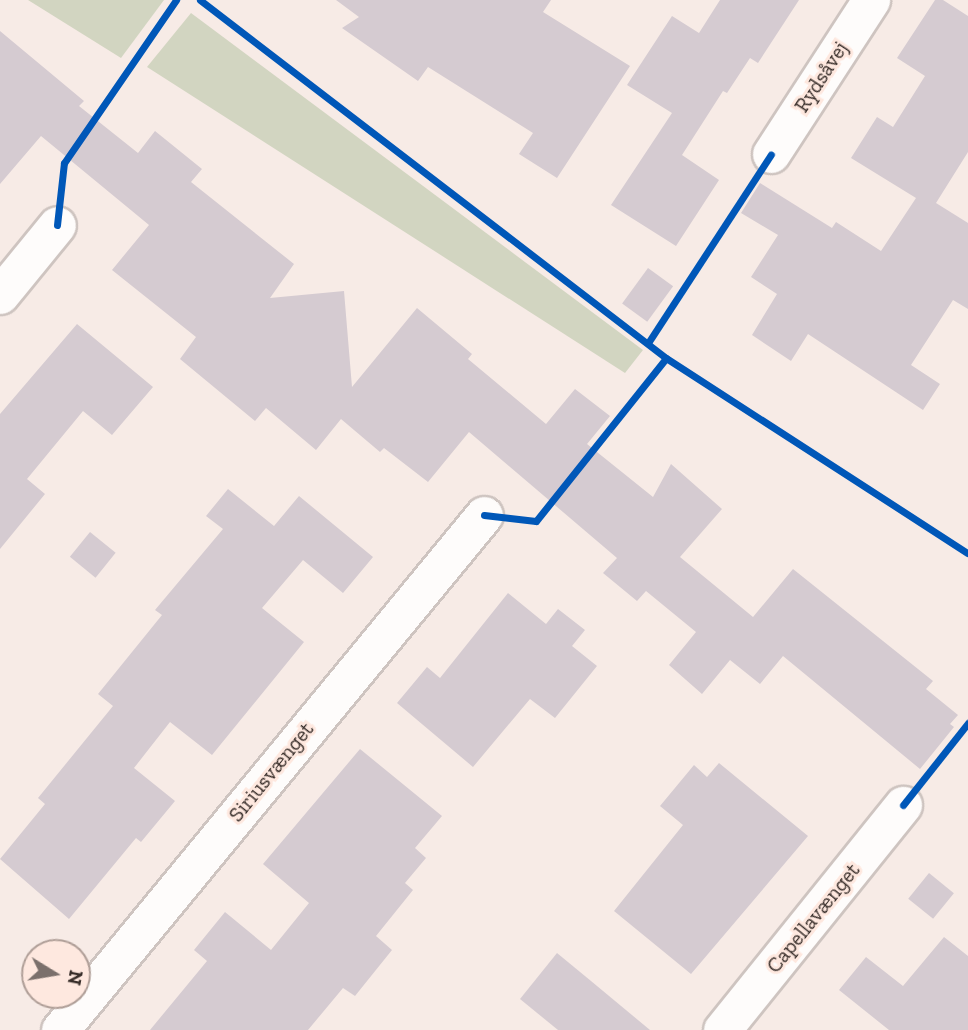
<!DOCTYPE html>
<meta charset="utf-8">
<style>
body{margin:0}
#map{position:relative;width:968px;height:1030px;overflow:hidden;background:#f7ebe6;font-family:"Zilla Slab",serif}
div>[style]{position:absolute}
.green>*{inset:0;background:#d2d5c1}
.building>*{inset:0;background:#d5cbd1;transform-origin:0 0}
.roads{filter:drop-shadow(2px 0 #cec4c0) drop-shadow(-2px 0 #cec4c0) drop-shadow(0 2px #cec4c0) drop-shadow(0 -2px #cec4c0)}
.minor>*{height:37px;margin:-18.5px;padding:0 18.5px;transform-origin:18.5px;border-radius:18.5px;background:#fefcfb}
.cycleway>*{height:7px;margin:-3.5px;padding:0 3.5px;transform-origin:3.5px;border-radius:3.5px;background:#0057b8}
span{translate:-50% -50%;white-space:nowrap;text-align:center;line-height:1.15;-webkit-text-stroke:6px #fee8df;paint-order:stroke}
.street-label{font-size:21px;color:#382e2a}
.north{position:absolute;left:21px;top:939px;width:70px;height:70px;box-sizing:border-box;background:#fee8df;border:2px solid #af9e97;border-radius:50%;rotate:101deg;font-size:19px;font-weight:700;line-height:28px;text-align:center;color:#382e2a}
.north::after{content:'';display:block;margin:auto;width:24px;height:32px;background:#7b706c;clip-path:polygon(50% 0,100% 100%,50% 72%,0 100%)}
</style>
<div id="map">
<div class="green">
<div style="clip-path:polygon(28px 0,164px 0,121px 58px)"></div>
<div style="clip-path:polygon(191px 13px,643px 350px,625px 373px,147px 67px)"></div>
</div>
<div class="building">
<div style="clip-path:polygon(336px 0,551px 0,543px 12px,630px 66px,557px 178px,519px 154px,533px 133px,428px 67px,418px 81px,342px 28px,359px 17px)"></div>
<div style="clip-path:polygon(720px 0,799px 0,758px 63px,750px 58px,727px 93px,723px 91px,682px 155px,719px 180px,676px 246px,611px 205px,672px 113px,627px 85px,672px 16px,699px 33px)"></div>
<div style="clip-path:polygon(935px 0,943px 0,968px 16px,968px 152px,936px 203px,968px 223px,968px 309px,953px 300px,911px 365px,940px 384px,923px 410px,808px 334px,791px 361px,752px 335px,777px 294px,751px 277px,778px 235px,741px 213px,760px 183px,832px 228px,836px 222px,881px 251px,916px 198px,851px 158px,877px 117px,893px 127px,925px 76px,897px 58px)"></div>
<div style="clip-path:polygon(0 31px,84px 101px,79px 106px,138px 153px,155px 131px,202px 169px,191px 182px,294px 264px,270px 298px,344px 291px,352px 387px,417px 308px,472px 354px,468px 359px,546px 424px,575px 389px,610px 416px,587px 444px,653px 497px,671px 464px,722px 509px,680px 557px,753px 617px,793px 569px,933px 681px,926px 689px,958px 715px,950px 724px,954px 727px,920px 769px,783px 656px,760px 684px,730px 660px,702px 694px,669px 665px,696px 632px,646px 591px,637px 601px,603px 573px,617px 558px,469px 432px,428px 482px,384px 448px,380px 452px,341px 419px,316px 450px,266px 408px,255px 421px,180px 359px,196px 337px,112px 270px,149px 225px,41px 136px,0 184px)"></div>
<div style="left:648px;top:268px;width:31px;height:44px;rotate:36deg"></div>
<div style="clip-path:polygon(77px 324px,153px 387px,112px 435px,83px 411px,27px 479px,45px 494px,0 549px,0 414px)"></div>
<div style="clip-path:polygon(228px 489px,274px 526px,299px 496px,373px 557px,343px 593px,303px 560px,262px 608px,304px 642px,212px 755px,170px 722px,134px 768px,175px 801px,141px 842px,136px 838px,69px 919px,0 859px,45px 804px,38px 798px,113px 706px,98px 694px,162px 615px,155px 610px,223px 529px,206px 516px)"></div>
<div style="left:90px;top:532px;width:33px;height:32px;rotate:39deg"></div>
<div style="clip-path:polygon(508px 593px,546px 624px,558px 609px,585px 630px,572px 646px,597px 666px,555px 718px,530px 699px,473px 767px,397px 703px,427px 667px,440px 678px)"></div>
<div style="clip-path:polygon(360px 749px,442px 816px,415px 848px,426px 858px,405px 883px,413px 890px,376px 936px,392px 950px,355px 996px,343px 988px,308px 1030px,150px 1030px,207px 961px,194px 950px,225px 912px,271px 950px,309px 903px,263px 864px)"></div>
<div style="clip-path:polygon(719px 763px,808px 836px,691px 974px,614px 911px,683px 825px,660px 806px,694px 765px,707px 777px)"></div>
<div style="left:929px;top:873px;width:32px;height:33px;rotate:39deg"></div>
<div style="clip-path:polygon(944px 937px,968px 956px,968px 1030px,889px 1030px,839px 990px,866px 957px,903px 986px)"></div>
<div style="clip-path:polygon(557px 953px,591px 981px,650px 1030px,558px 1030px,520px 999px)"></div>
</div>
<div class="roads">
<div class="minor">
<div style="left:771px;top:154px;width:184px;rotate:-57deg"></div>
<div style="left:0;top:295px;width:90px;rotate:-50.8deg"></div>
<div style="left:60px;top:1030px;width:667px;rotate:-50.54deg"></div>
<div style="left:722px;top:1030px;width:289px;rotate:-51.2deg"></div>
</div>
</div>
<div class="cycleway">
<div style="left:200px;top:0;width:588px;rotate:37.53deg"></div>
<div style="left:666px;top:358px;width:359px;rotate:32.9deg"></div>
<div style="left:57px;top:225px;width:62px;rotate:-83.6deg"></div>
<div style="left:64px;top:163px;width:198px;rotate:-55.5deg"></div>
<div style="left:648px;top:343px;width:225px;rotate:-56.9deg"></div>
<div style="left:484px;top:515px;width:52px;rotate:6.6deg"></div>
<div style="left:536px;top:521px;width:208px;rotate:-51.4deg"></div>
<div style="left:903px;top:805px;width:105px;rotate:-51.6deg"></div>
</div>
<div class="street-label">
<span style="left:821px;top:77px;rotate:-57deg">Rydsåvej</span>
<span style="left:271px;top:772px;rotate:-51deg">Siriusvænget</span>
<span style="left:813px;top:918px;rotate:-51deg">Capellavænget</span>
</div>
<div class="north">N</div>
</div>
